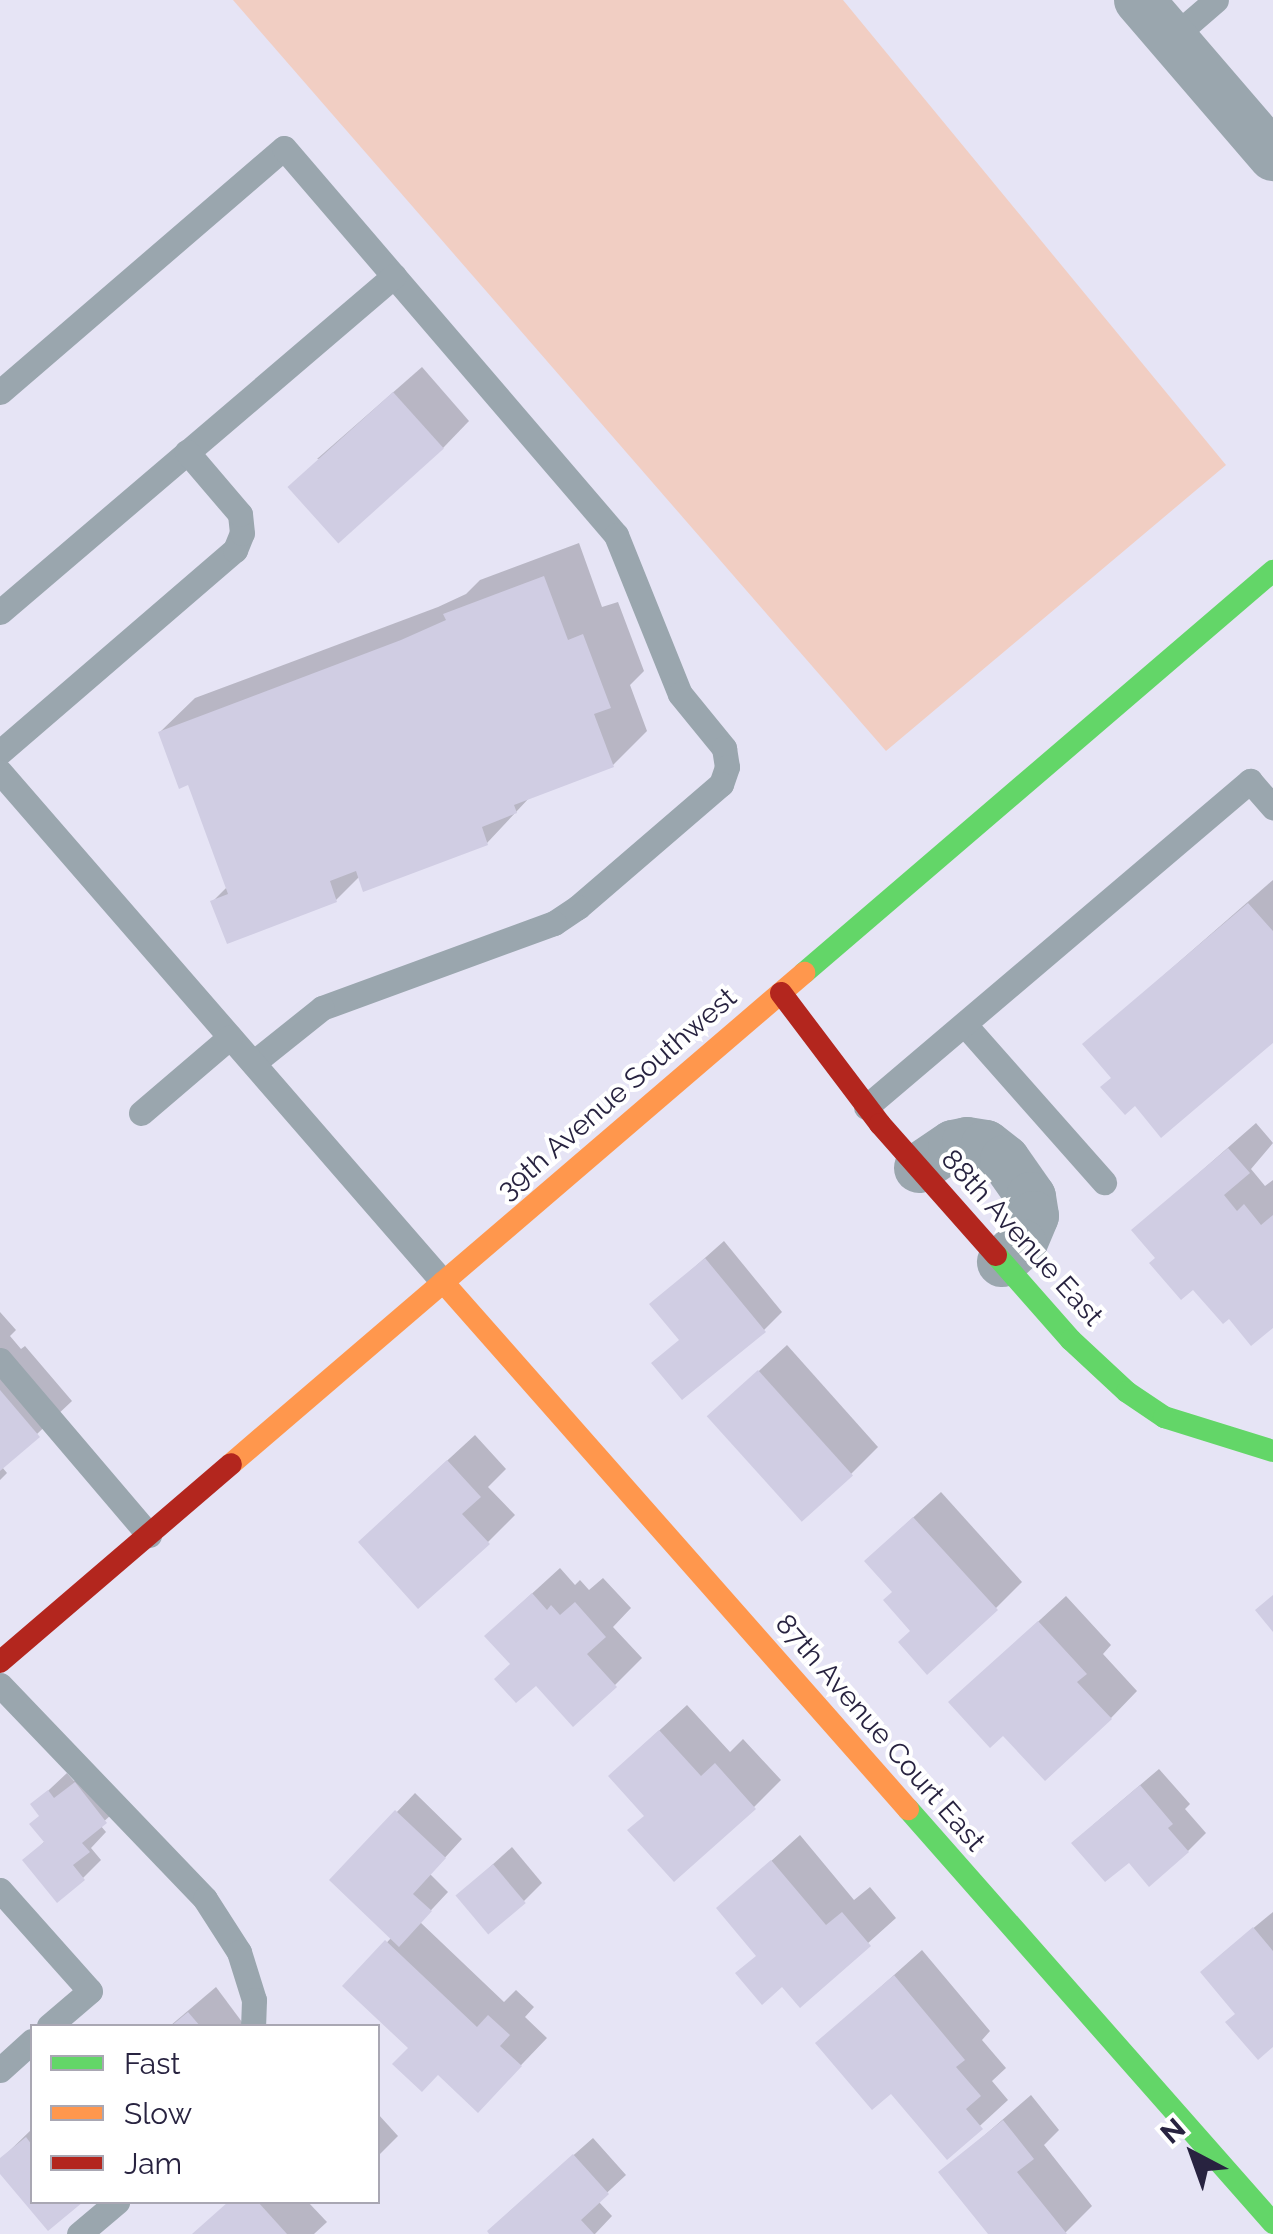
<!DOCTYPE html>
<style>
body{margin:0}
#map{position:relative;width:1273px;height:2234px;overflow:hidden;background:#e6e4f5;font-family:Raleway,sans-serif}
div>[style]{position:absolute}
.green>*{inset:0;background:#f1cec3}
.shadow>*{inset:0;background:#0003}
.building>*{inset:0;background:#d0cde3;transform-origin:0 0}
.lane>*{height:25px;margin:-12.5px;padding:0 12.5px;transform-origin:12.5px;border-radius:12.5px;background:#9aa6ae}
.street>*{height:50px;margin:-25px;padding:0 25px;transform-origin:25px;border-radius:25px;background:#9aa6ae}
.fast>*{height:22px;margin:-11px;padding:0 11px;transform-origin:11px;border-radius:11px;background:#63d668}
.slow>*{height:22px;margin:-11px;padding:0 11px;transform-origin:11px;border-radius:11px;background:#ff974d}
.jam>*{height:22px;margin:-11px;padding:0 11px;transform-origin:11px;border-radius:11px;background:#b3261e}
span{translate:-50% -50%;white-space:nowrap;text-align:center;line-height:1.15;-webkit-text-stroke:8px #fff;paint-order:stroke}
.street-label{font-size:28px;color:#282340}
.legend{position:absolute;left:30px;top:2024px;width:350px;height:180px;box-sizing:border-box;background:#fff;border:2px solid #a9a7b3;margin:0;padding:12px 18px;list-style:none;font-size:30px;color:#282340}
.legend li{display:flex;align-items:center;gap:20px;height:50px}
.legend b{width:50px;border:2px solid #a9a7b3}
.north{position:absolute;left:1143px;top:2104px;width:100px;height:100px;-webkit-text-stroke:8px #fff;paint-order:stroke;rotate:319deg;font-size:28px;font-weight:700;line-height:40px;text-align:center;color:#282340}
.north::after{content:'';display:block;margin:auto;width:35px;height:45px;background:#282340;clip-path:polygon(50% 0,100% 100%,50% 72%,0 100%)}
</style>
<div id="map">
<div class="green">
<div style="clip-path:polygon(233px 0,843px 0,1226px 465px,886px 751px)"></div>
</div>
<div class="shadow">
<div style="clip-path:polygon(422px 367px,469px 421px,443px 448px,317px 459px)"></div>
<div style="clip-path:polygon(579px 543px,602px 607px,618px 602px,644px 671px,630px 685px,647px 731px,613px 765px,531px 796px,487px 843px,360px 876px,336px 900px,213px 901px,228px 886px,189px 782px,160px 732px,195px 698px,438px 607px,466px 594px,480px 580px)"></div>
<div style="clip-path:polygon(1273px 880px,1273px 1040px,1113px 1077px,1085px 1044px)"></div>
<div style="clip-path:polygon(1256px 1123px,1273px 1143px,1251px 1169px,1265px 1186px,1273px 1180px,1273px 1324px,1229px 1315px,1158px 1258px,1134px 1230px)"></div>
<div style="clip-path:polygon(724px 1241px,782px 1312px,764px 1330px,681px 1338px,653px 1304px)"></div>
<div style="clip-path:polygon(0 1312px,16px 1330px,10px 1336px,21px 1349px,25px 1346px,72px 1401px,2px 1467px,7px 1473px,0 1480px)"></div>
<div style="clip-path:polygon(787px 1345px,878px 1447px,851px 1474px,737px 1391px)"></div>
<div style="clip-path:polygon(475px 1435px,506px 1469px,488px 1487px,515px 1515px,488px 1542px,388px 1515px)"></div>
<div style="clip-path:polygon(941px 1492px,1022px 1582px,996px 1608px,895px 1592px,894px 1535px)"></div>
<div style="clip-path:polygon(560px 1568px,575px 1585px,580px 1580px,589px 1590px,603px 1578px,631px 1608px,613px 1627px,642px 1658px,615px 1685px,536px 1682px,513px 1664px,514px 1610px)"></div>
<div style="clip-path:polygon(1066px 1596px,1111px 1645px,1103px 1654px,1137px 1691px,1111px 1718px,979px 1676px)"></div>
<div style="clip-path:polygon(687px 1705px,730px 1752px,743px 1739px,781px 1780px,754px 1807px,646px 1815px,638px 1750px)"></div>
<div style="clip-path:polygon(94px 1766px,124px 1803px,100px 1825px,106px 1832px,91px 1848px,101px 1860px,83px 1878px,26px 1860px,46px 1840px,42px 1814px,34px 1804px,67px 1773px,74px 1781px)"></div>
<div style="clip-path:polygon(1159px 1769px,1190px 1804px,1185px 1809px,1206px 1833px,1188px 1851px,1093px 1825px)"></div>
<div style="clip-path:polygon(415px 1793px,462px 1839px,430px 1874px,448px 1892px,420px 1922px,504px 2002px,516px 1990px,534px 2007px,525px 2017px,547px 2038px,504px 2083px,411px 2048px,346px 1986px,392px 1937px,332px 1880px)"></div>
<div style="clip-path:polygon(800px 1835px,854px 1900px,870px 1887px,896px 1918px,800px 2004px,719px 1908px)"></div>
<div style="clip-path:polygon(512px 1847px,542px 1883px,524px 1901px,458px 1896px)"></div>
<div style="clip-path:polygon(1273px 1912px,1273px 2044px,1237px 2013px,1222px 1954px)"></div>
<div style="clip-path:polygon(922px 1950px,990px 2031px,982px 2040px,1006px 2068px,992px 2081px,1008px 2100px,947px 2156px,891px 2090px,818px 2043px)"></div>
<div style="clip-path:polygon(216px 1987px,245px 2026px,170px 2026px)"></div>
<div style="clip-path:polygon(1031px 2095px,1059px 2130px,1044px 2145px,1092px 2206px,1064px 2234px,991px 2234px,942px 2172px)"></div>
<div style="clip-path:polygon(378px 2114px,398px 2136px,378px 2156px)"></div>
<div style="clip-path:polygon(32px 2129px,32px 2202px,79px 2202px,48px 2227px,0 2170px,0 2160px)"></div>
<div style="clip-path:polygon(593px 2138px,626px 2175px,598px 2201px,612px 2216px,595px 2234px,493px 2234px,508px 2213px)"></div>
<div style="clip-path:polygon(229px 2202px,308px 2202px,327px 2222px,314px 2234px,195px 2234px)"></div>
</div>
<div class="building">
<div style="left:393px;top:392px;width:76px;height:142px;rotate:48deg"></div>
<div style="clip-path:polygon(544px 576px,568px 640px,583px 634px,611px 708px,594px 714px,614px 767px,514px 805px,517px 813px,482px 827px,488px 845px,363px 892px,356px 871px,330px 881px,337px 902px,227px 944px,210px 901px,228px 894px,188px 785px,179px 789px,158px 732px,401px 640px,446px 620px,443px 614px)"></div>
<div style="clip-path:polygon(1248px 903px,1273px 931px,1273px 1043px,1161px 1138px,1135px 1106px,1125px 1115px,1100px 1087px,1111px 1078px,1082px 1044px)"></div>
<div style="clip-path:polygon(1228px 1148px,1250px 1173px,1224px 1195px,1237px 1211px,1244px 1204px,1261px 1225px,1273px 1215px,1273px 1328px,1251px 1346px,1229px 1319px,1223px 1324px,1193px 1290px,1181px 1300px,1149px 1263px,1155px 1258px,1131px 1230px)"></div>
<div style="clip-path:polygon(705px 1258px,766px 1332px,682px 1400px,651px 1363px,679px 1340px,649px 1304px)"></div>
<div style="left:758px;top:1370px;width:142px;height:69px;rotate:48deg"></div>
<div style="clip-path:polygon(0 1390px,40px 1437px,0 1471px)"></div>
<div style="clip-path:polygon(447px 1460px,481px 1497px,462px 1514px,490px 1544px,418px 1609px,358px 1542px)"></div>
<div style="clip-path:polygon(913px 1517px,998px 1610px,927px 1675px,898px 1642px,910px 1631px,883px 1600px,892px 1592px,864px 1561px)"></div>
<div style="clip-path:polygon(532px 1593px,547px 1610px,551px 1605px,560px 1615px,575px 1602px,606px 1637px,587px 1654px,617px 1687px,573px 1727px,536px 1686px,516px 1703px,494px 1679px,510px 1664px,484px 1636px)"></div>
<div style="clip-path:polygon(1273px 1595px,1273px 1632px,1255px 1610px)"></div>
<div style="clip-path:polygon(1038px 1621px,1087px 1674px,1077px 1682px,1112px 1719px,1045px 1781px,1003px 1736px,990px 1748px,948px 1702px)"></div>
<div style="clip-path:polygon(659px 1730px,701px 1776px,715px 1763px,756px 1809px,674px 1882px,627px 1830px,644px 1816px,608px 1776px)"></div>
<div style="clip-path:polygon(75px 1782px,107px 1823px,82px 1843px,90px 1852px,73px 1865px,85px 1880px,57px 1903px,22px 1860px,44px 1842px,29px 1824px,39px 1816px,30px 1804px,48px 1790px,54px 1798px)"></div>
<div style="clip-path:polygon(1140px 1785px,1173px 1824px,1168px 1828px,1189px 1852px,1149px 1887px,1129px 1863px,1105px 1882px,1071px 1843px)"></div>
<div style="clip-path:polygon(395px 1810px,446px 1858px,413px 1894px,432px 1911px,399px 1947px,329px 1880px)"></div>
<div style="clip-path:polygon(771px 1860px,826px 1925px,842px 1912px,871px 1946px,800px 2008px,782px 1987px,762px 2005px,735px 1973px,756px 1956px,716px 1908px)"></div>
<div style="left:493px;top:1864px;width:51px;height:49px;rotate:50deg"></div>
<div style="clip-path:polygon(1253px 1927px,1273px 1951px,1273px 2047px,1258px 2060px,1225px 2022px,1235px 2014px,1200px 1972px)"></div>
<div style="clip-path:polygon(385px 1940px,477px 2027px,488px 2015px,510px 2035px,500px 2046px,522px 2066px,478px 2113px,438px 2075px,422px 2092px,392px 2064px,408px 2048px,342px 1986px)"></div>
<div style="clip-path:polygon(894px 1975px,965px 2060px,956px 2067px,981px 2096px,966px 2109px,983px 2129px,947px 2160px,891px 2094px,872px 2110px,815px 2043px)"></div>
<div style="clip-path:polygon(188px 2012px,200px 2026px,171px 2026px)"></div>
<div style="clip-path:polygon(1003px 2120px,1034px 2159px,1017px 2172px,1067px 2234px,988px 2234px,938px 2172px)"></div>
<div style="clip-path:polygon(26px 2137px,32px 2145px,32px 2202px,83px 2202px,48px 2231px,0 2174px,0 2158px)"></div>
<div style="clip-path:polygon(573px 2154px,609px 2194px,581px 2220px,594px 2234px,489px 2234px,487px 2231px)"></div>
<div style="clip-path:polygon(228px 2202px,258px 2202px,287px 2234px,192px 2234px)"></div>
</div>
<div class="lane">
<div style="left:1172px;top:38px;width:58px;rotate:-40.8deg"></div>
<div style="left:0;top:392px;width:374px;rotate:-40.7deg"></div>
<div style="left:284px;top:148px;width:510px;rotate:49.37deg"></div>
<div style="left:616px;top:535px;width:171px;rotate:68.1deg"></div>
<div style="left:680px;top:694px;width:70px;rotate:50.8deg"></div>
<div style="left:724px;top:748px;width:19px;rotate:81deg"></div>
<div style="left:727px;top:767px;width:18px;rotate:109deg"></div>
<div style="left:721px;top:784px;width:189px;rotate:139.3deg"></div>
<div style="left:578px;top:907px;width:29px;rotate:146deg"></div>
<div style="left:554px;top:923px;width:247px;rotate:159.9deg"></div>
<div style="left:322px;top:1008px;width:88px;rotate:141.4deg"></div>
<div style="left:0;top:612px;width:518px;rotate:-40.46deg"></div>
<div style="left:0;top:752px;width:310px;rotate:-40.7deg"></div>
<div style="left:235px;top:550px;width:18px;rotate:-68deg"></div>
<div style="left:242px;top:533px;width:19px;rotate:-96deg"></div>
<div style="left:240px;top:514px;width:82px;rotate:-130.5deg"></div>
<div style="left:0;top:772px;width:676px;rotate:49.02deg"></div>
<div style="left:965px;top:1025px;width:210px;rotate:48.5deg"></div>
<div style="left:866px;top:1107px;width:504px;rotate:-40.33deg"></div>
<div style="left:1250px;top:781px;width:35px;rotate:49deg"></div>
<div style="left:141px;top:1113px;width:117px;rotate:-40.5deg"></div>
<div style="left:0;top:1360px;width:230px;rotate:49.6deg"></div>
<div style="left:0;top:1685px;width:296px;rotate:46.2deg"></div>
<div style="left:205px;top:1899px;width:63px;rotate:57.3deg"></div>
<div style="left:239px;top:1952px;width:50px;rotate:72.6deg"></div>
<div style="left:254px;top:2000px;width:26px;rotate:92deg"></div>
<div style="left:0;top:1890px;width:135px;rotate:48.3deg"></div>
<div style="left:90px;top:1991px;width:54px;rotate:139.5deg"></div>
<div style="left:0;top:2070px;width:43px;rotate:-42.2deg"></div>
<div style="left:79px;top:2234px;width:50px;rotate:-40.1deg"></div>
</div>
<div class="street">
<div style="left:1139px;top:0;width:206px;rotate:49.3deg"></div>
<div style="left:919px;top:1168px;width:41px;rotate:-34.1deg"></div>
<div style="left:953px;top:1145px;width:14px;rotate:-12deg"></div>
<div style="left:967px;top:1142px;width:19px;rotate:9deg"></div>
<div style="left:986px;top:1145px;width:24px;rotate:38deg"></div>
<div style="left:1005px;top:1160px;width:45px;rotate:54.9deg"></div>
<div style="left:1031px;top:1197px;width:19px;rotate:81deg"></div>
<div style="left:1034px;top:1216px;width:30px;rotate:113deg"></div>
<div style="left:1022px;top:1244px;width:27px;rotate:138deg"></div>
</div>
<div class="fast">
<div style="left:804px;top:973px;width:618px;rotate:-40.6deg"></div>
<div style="left:996px;top:1255px;width:113px;rotate:48.6deg"></div>
<div style="left:1071px;top:1340px;width:76px;rotate:42.9deg"></div>
<div style="left:1127px;top:1392px;width:45px;rotate:34deg"></div>
<div style="left:1164px;top:1417px;width:114px;rotate:17.3deg"></div>
<div style="left:908px;top:1809px;width:552px;rotate:48.6deg"></div>
</div>
<div class="slow">
<div style="left:443px;top:1282px;width:703px;rotate:48.58deg"></div>
<div style="left:231px;top:1464px;width:755px;rotate:-40.59deg"></div>
</div>
<div class="jam">
<div style="left:781px;top:993px;width:164px;rotate:52.9deg"></div>
<div style="left:880px;top:1124px;width:175px;rotate:48.5deg"></div>
<div style="left:0;top:1662px;width:304px;rotate:-40.6deg"></div>
</div>
<div class="street-label">
<span style="left:617px;top:1094px;rotate:-41deg">39th Avenue Southwest</span>
<span style="left:1022px;top:1238px;rotate:48deg">88th Avenue East</span>
<span style="left:880px;top:1733px;rotate:49deg">87th Avenue Court East</span>
</div>
<ul class="legend">
<li><b style="height:12px;background:#63d668"></b>Fast</li>
<li><b style="height:12px;background:#ff974d"></b>Slow</li>
<li><b style="height:12px;background:#b3261e"></b>Jam</li>
</ul>
<div class="north">N</div>
</div>
